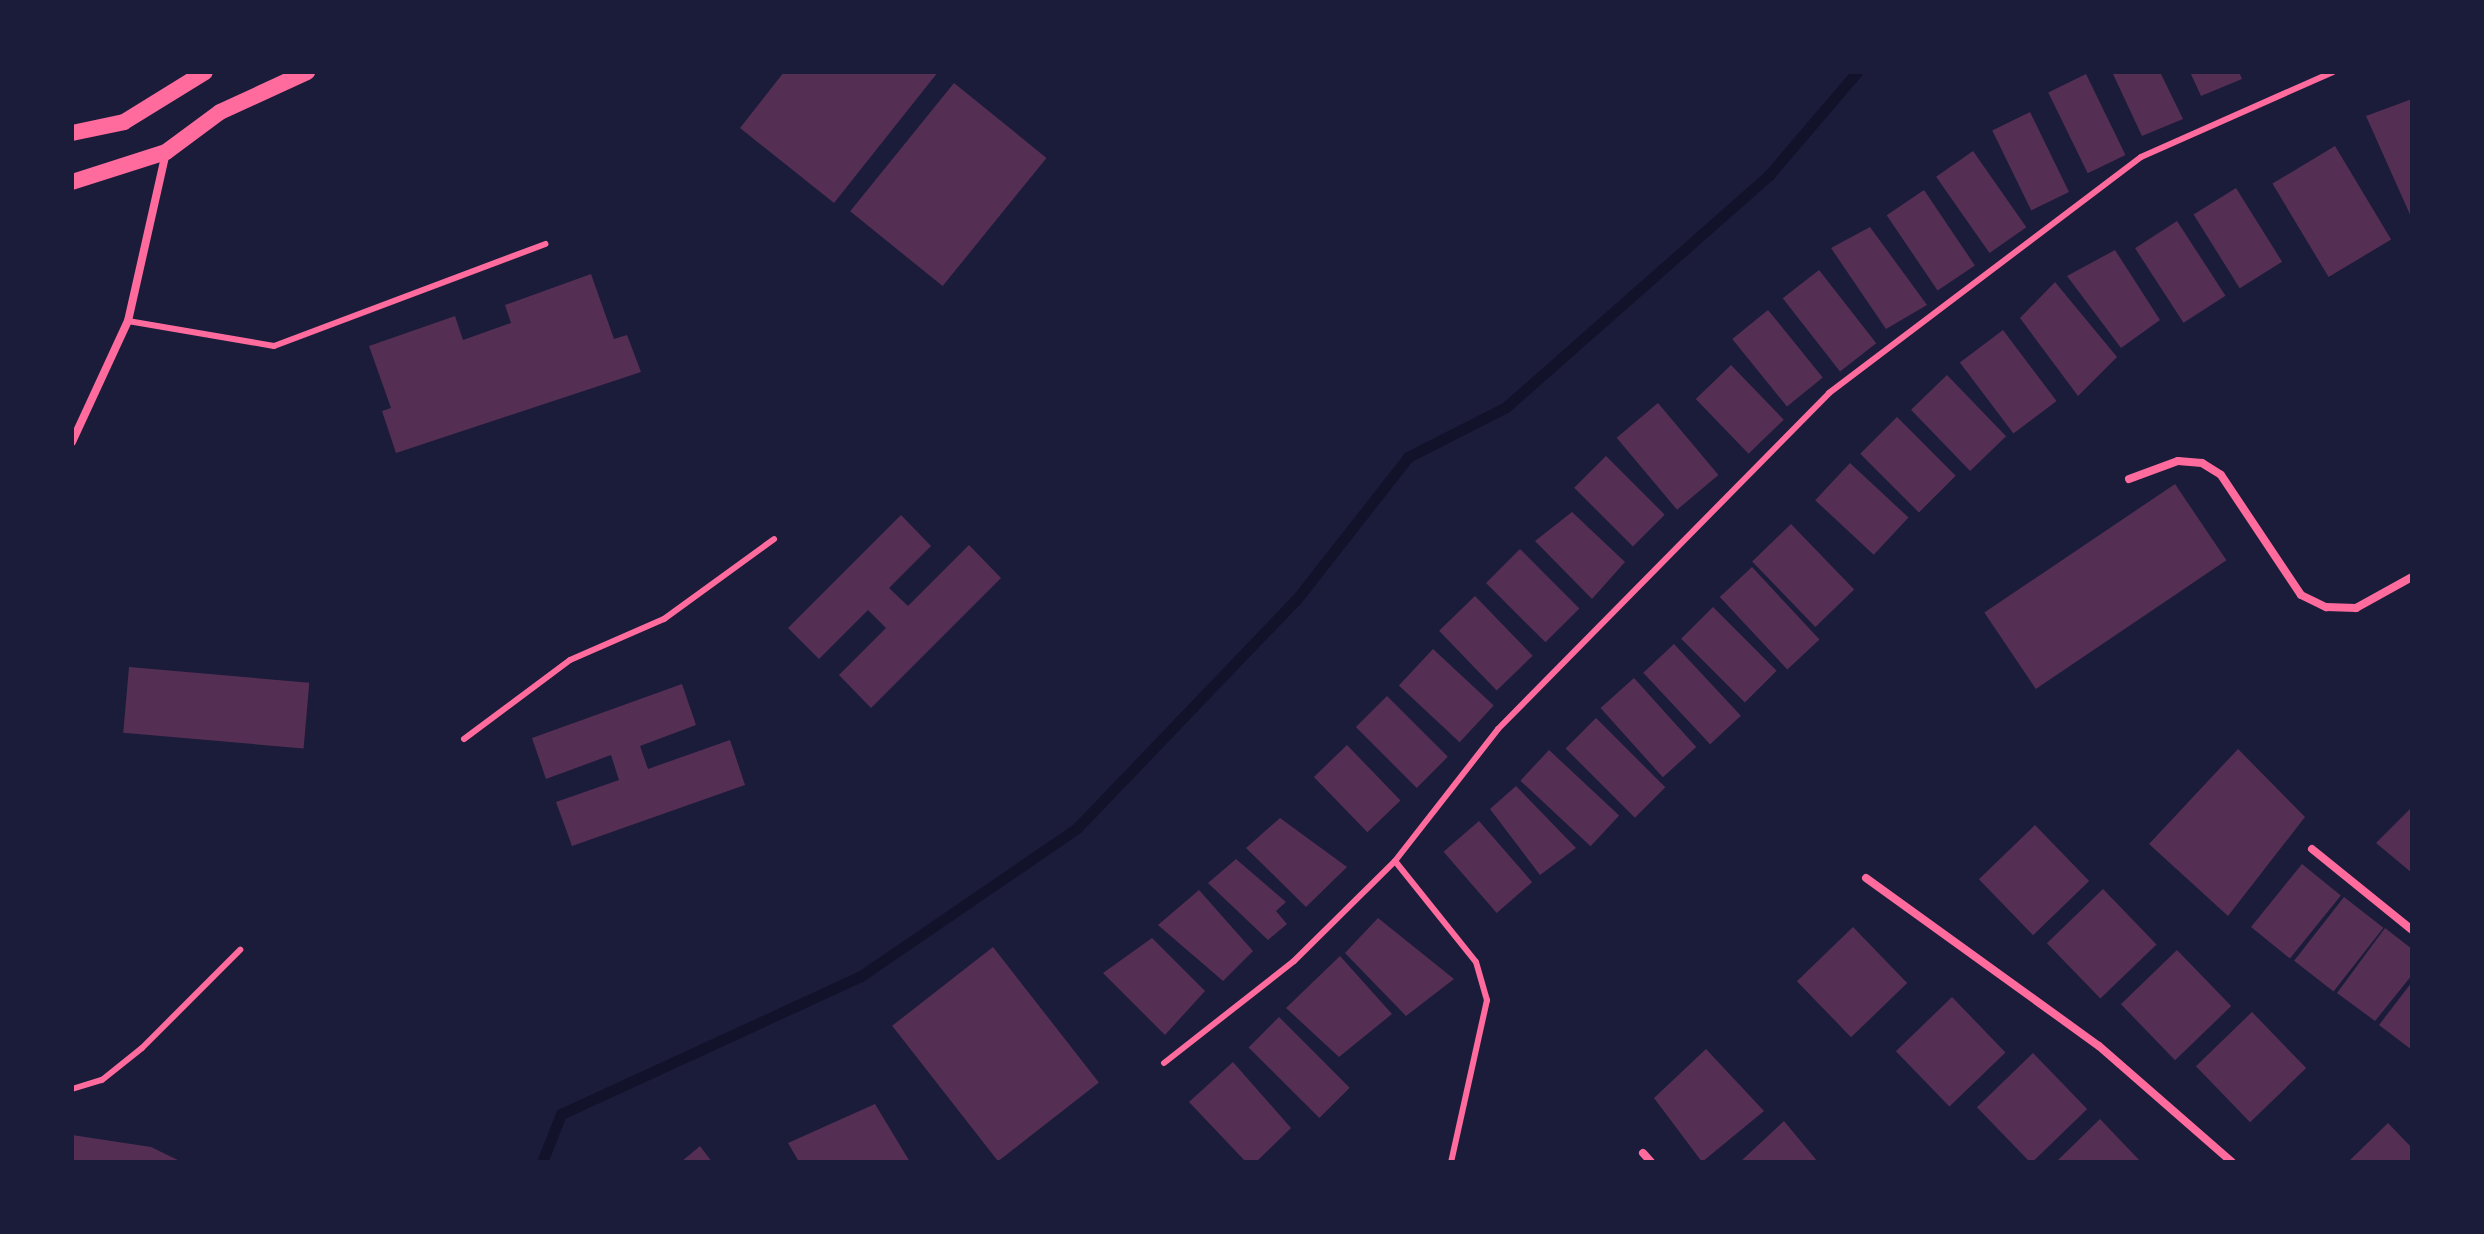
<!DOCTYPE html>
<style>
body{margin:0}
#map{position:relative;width:2484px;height:1234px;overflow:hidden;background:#1b1b3a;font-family:"IBM Plex Sans",sans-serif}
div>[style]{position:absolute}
.stream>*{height:11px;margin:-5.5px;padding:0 5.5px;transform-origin:5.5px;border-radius:5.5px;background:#12122b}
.building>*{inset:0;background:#542f53;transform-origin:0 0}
.service>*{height:6px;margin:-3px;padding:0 3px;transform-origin:3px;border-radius:3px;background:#ff6b9d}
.minor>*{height:8px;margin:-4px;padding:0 4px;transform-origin:4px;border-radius:4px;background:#ff6b9d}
.secondary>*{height:16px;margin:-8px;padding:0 8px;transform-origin:8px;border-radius:8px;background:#ff6b9d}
span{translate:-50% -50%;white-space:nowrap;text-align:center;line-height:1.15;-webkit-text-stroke:6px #1b1b3a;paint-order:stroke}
.frame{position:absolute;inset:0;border:74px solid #1b1b3a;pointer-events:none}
</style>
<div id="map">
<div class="stream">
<div style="left:542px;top:1162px;width:52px;rotate:-68.4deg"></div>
<div style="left:561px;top:1114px;width:330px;rotate:-24.7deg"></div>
<div style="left:861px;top:976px;width:262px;rotate:-34.4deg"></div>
<div style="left:1077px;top:828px;width:316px;rotate:-46.2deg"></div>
<div style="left:1296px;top:600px;width:182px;rotate:-51.9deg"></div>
<div style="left:1408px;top:457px;width:110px;rotate:-27deg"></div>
<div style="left:1506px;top:407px;width:351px;rotate:-41.4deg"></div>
<div style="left:1769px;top:175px;width:135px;rotate:-49.5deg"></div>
</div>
<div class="building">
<div style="clip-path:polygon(784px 72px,938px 72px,834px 203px,740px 128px)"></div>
<div style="clip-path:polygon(2112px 72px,2160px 72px,2183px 119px,2142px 136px)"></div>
<div style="clip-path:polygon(2190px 72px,2239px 72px,2242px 79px,2201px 96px)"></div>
<div style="left:2086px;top:74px;width:90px;height:42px;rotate:64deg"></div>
<div style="left:954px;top:83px;width:119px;height:165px;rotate:39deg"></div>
<div style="clip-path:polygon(2412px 99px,2412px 219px,2366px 116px)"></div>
<div style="left:2030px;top:112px;width:89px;height:42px;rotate:64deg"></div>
<div style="left:2335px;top:146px;width:109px;height:73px;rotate:59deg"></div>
<div style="left:1973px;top:151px;width:93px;height:45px;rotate:55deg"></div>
<div style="left:2236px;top:188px;width:87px;height:50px;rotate:58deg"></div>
<div style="left:1924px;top:190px;width:91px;height:45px;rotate:56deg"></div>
<div style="left:2177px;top:221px;width:89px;height:50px;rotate:57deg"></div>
<div style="clip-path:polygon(1870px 227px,1927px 305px,1886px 329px,1831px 248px)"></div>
<div style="clip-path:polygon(2115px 250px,2160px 320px,2121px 348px,2067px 276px)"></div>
<div style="left:1819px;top:270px;width:93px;height:46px;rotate:52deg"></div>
<div style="clip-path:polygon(591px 274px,614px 339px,627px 335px,641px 372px,396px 453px,382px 411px,391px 408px,369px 346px,455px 316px,463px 340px,511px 323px,505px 305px)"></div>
<div style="clip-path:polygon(2055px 282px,2117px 357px,2078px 396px,2020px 318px)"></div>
<div style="left:1768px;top:310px;width:87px;height:46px;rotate:51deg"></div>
<div style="left:2003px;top:330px;width:89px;height:54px;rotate:53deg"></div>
<div style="left:1731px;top:365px;width:76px;height:49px;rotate:46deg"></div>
<div style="left:1947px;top:375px;width:85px;height:50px;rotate:46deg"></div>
<div style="left:1658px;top:403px;width:94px;height:54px;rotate:50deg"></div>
<div style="left:1897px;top:417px;width:83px;height:52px;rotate:45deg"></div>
<div style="left:1606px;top:456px;width:83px;height:45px;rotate:45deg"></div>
<div style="left:1850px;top:463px;width:80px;height:51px;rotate:43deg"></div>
<div style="left:2175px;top:484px;width:92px;height:230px;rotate:56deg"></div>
<div style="clip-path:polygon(1572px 512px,1625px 562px,1592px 599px,1535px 541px)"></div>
<div style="clip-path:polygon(901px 515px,931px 546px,889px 588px,908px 606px,969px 545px,1001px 578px,871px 708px,839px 675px,886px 628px,868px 610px,819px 659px,788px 628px)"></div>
<div style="left:1791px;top:524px;width:91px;height:54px;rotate:46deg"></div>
<div style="left:1520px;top:549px;width:84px;height:48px;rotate:45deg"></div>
<div style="left:1752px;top:567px;width:99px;height:44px;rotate:47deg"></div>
<div style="left:1475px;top:596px;width:83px;height:50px;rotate:46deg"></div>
<div style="left:1713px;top:607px;width:90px;height:45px;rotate:45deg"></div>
<div style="left:1674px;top:644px;width:98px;height:42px;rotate:47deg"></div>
<div style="left:1433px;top:649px;width:83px;height:50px;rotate:43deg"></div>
<div style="left:129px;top:667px;width:181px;height:66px;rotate:5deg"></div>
<div style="left:1634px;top:678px;width:93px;height:45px;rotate:48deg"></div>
<div style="clip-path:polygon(682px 684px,696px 725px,640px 746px,648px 769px,730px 740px,745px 785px,572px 846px,556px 802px,619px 780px,611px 755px,546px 779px,532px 738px)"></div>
<div style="left:1387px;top:696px;width:86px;height:44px;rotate:45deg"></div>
<div style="left:1596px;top:718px;width:98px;height:43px;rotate:45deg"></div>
<div style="left:1347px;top:745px;width:77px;height:46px;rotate:46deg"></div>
<div style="clip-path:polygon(2238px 749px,2305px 817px,2228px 916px,2149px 844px)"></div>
<div style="left:1549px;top:750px;width:96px;height:42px;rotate:43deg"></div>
<div style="clip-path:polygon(1516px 786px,1576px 848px,1540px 875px,1490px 809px)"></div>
<div style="clip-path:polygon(2412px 807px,2412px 873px,2376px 843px)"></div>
<div style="clip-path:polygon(1280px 818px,1347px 867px,1306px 907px,1246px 848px)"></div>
<div style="left:1479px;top:821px;width:81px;height:47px;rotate:49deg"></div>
<div style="left:2035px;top:825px;width:78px;height:78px;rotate:46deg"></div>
<div style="clip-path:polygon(1236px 859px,1286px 902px,1276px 911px,1287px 924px,1268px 940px,1208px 883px)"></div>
<div style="left:2302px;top:864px;width:50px;height:81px;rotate:39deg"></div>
<div style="left:2103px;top:889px;width:77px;height:78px;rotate:46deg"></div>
<div style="clip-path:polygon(1199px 890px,1253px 951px,1223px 981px,1158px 925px)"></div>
<div style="left:2344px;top:897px;width:50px;height:81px;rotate:38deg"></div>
<div style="clip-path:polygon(1378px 918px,1454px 979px,1406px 1016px,1345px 953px)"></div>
<div style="left:1853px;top:927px;width:78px;height:78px;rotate:46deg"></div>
<div style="clip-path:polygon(2385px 928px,2412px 949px,2412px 975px,2375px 1021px,2337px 993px)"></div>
<div style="clip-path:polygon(1152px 938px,1205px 991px,1165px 1035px,1103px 973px)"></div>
<div style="left:993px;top:947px;width:172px;height:128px;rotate:52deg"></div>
<div style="left:2177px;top:950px;width:78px;height:78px;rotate:46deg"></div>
<div style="clip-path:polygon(1340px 956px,1392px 1014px,1339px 1057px,1286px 1008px)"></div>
<div style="clip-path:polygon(2412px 982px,2412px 1050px,2379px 1025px)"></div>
<div style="left:1952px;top:997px;width:77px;height:78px;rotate:46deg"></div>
<div style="left:2252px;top:1012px;width:78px;height:78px;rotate:46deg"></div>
<div style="left:1279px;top:1017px;width:100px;height:43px;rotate:45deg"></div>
<div style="clip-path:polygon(1706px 1049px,1764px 1111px,1702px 1162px,1654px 1098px)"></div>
<div style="left:2033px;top:1053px;width:78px;height:78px;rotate:46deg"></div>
<div style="clip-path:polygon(1233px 1062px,1291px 1128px,1256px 1162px,1246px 1162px,1189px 1102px)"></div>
<div style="clip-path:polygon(875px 1104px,910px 1162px,799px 1162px,788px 1143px)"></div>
<div style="clip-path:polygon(2100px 1119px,2141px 1162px,2056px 1162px)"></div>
<div style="clip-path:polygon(1784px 1121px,1818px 1162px,1740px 1162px)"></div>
<div style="clip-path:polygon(2388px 1123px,2412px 1148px,2412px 1162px,2348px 1162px)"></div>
<div style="clip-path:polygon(72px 1135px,151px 1147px,182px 1162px,72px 1162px)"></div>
<div style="clip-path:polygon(700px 1146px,712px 1162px,681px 1162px)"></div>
</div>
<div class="service">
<div style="left:128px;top:321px;width:148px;rotate:9.7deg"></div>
<div style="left:274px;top:346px;width:290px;rotate:-20.6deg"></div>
<div style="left:464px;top:739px;width:132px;rotate:-36.7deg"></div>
<div style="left:570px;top:660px;width:103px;rotate:-23.6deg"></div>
<div style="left:664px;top:619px;width:136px;rotate:-36deg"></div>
<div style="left:1395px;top:861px;width:129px;rotate:51.3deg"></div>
<div style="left:1476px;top:962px;width:40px;rotate:74deg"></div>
<div style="left:1487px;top:1000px;width:166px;rotate:102.5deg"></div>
<div style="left:1164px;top:1063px;width:165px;rotate:-38.1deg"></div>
<div style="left:1294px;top:961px;width:142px;rotate:-44.7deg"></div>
<div style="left:1395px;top:861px;width:167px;rotate:-52deg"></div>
<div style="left:1498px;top:729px;width:472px;rotate:-45.4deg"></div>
<div style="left:1829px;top:393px;width:391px;rotate:-37.1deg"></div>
<div style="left:2141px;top:157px;width:210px;rotate:-23.9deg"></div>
<div style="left:72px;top:1089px;width:31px;rotate:-17deg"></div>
<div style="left:102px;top:1080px;width:51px;rotate:-38.7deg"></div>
<div style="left:142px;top:1048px;width:139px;rotate:-45deg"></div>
</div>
<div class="minor">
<div style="left:72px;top:442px;width:133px;rotate:-65.2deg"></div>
<div style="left:128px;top:321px;width:173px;rotate:-77.3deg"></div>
<div style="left:2129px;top:479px;width:52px;rotate:-20.2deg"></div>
<div style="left:2178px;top:461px;width:24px;rotate:5deg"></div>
<div style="left:2202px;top:463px;width:22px;rotate:32deg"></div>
<div style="left:2221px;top:475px;width:144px;rotate:56.3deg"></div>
<div style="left:2301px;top:595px;width:28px;rotate:26deg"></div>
<div style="left:2326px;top:607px;width:30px;rotate:2deg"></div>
<div style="left:2356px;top:608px;width:64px;rotate:-29deg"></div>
<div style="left:2312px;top:849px;width:129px;rotate:39deg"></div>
<div style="left:1866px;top:878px;width:287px;rotate:35.8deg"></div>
<div style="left:2099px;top:1046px;width:176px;rotate:41.1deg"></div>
<div style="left:1643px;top:1153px;width:12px;rotate:48deg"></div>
</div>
<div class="secondary">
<div style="left:72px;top:133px;width:53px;rotate:-11.9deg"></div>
<div style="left:124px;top:122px;width:95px;rotate:-31.7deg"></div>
<div style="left:72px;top:182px;width:99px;rotate:-17.7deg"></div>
<div style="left:166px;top:152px;width:67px;rotate:-36.5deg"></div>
<div style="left:220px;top:112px;width:96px;rotate:-24.7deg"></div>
</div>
<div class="frame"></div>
</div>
